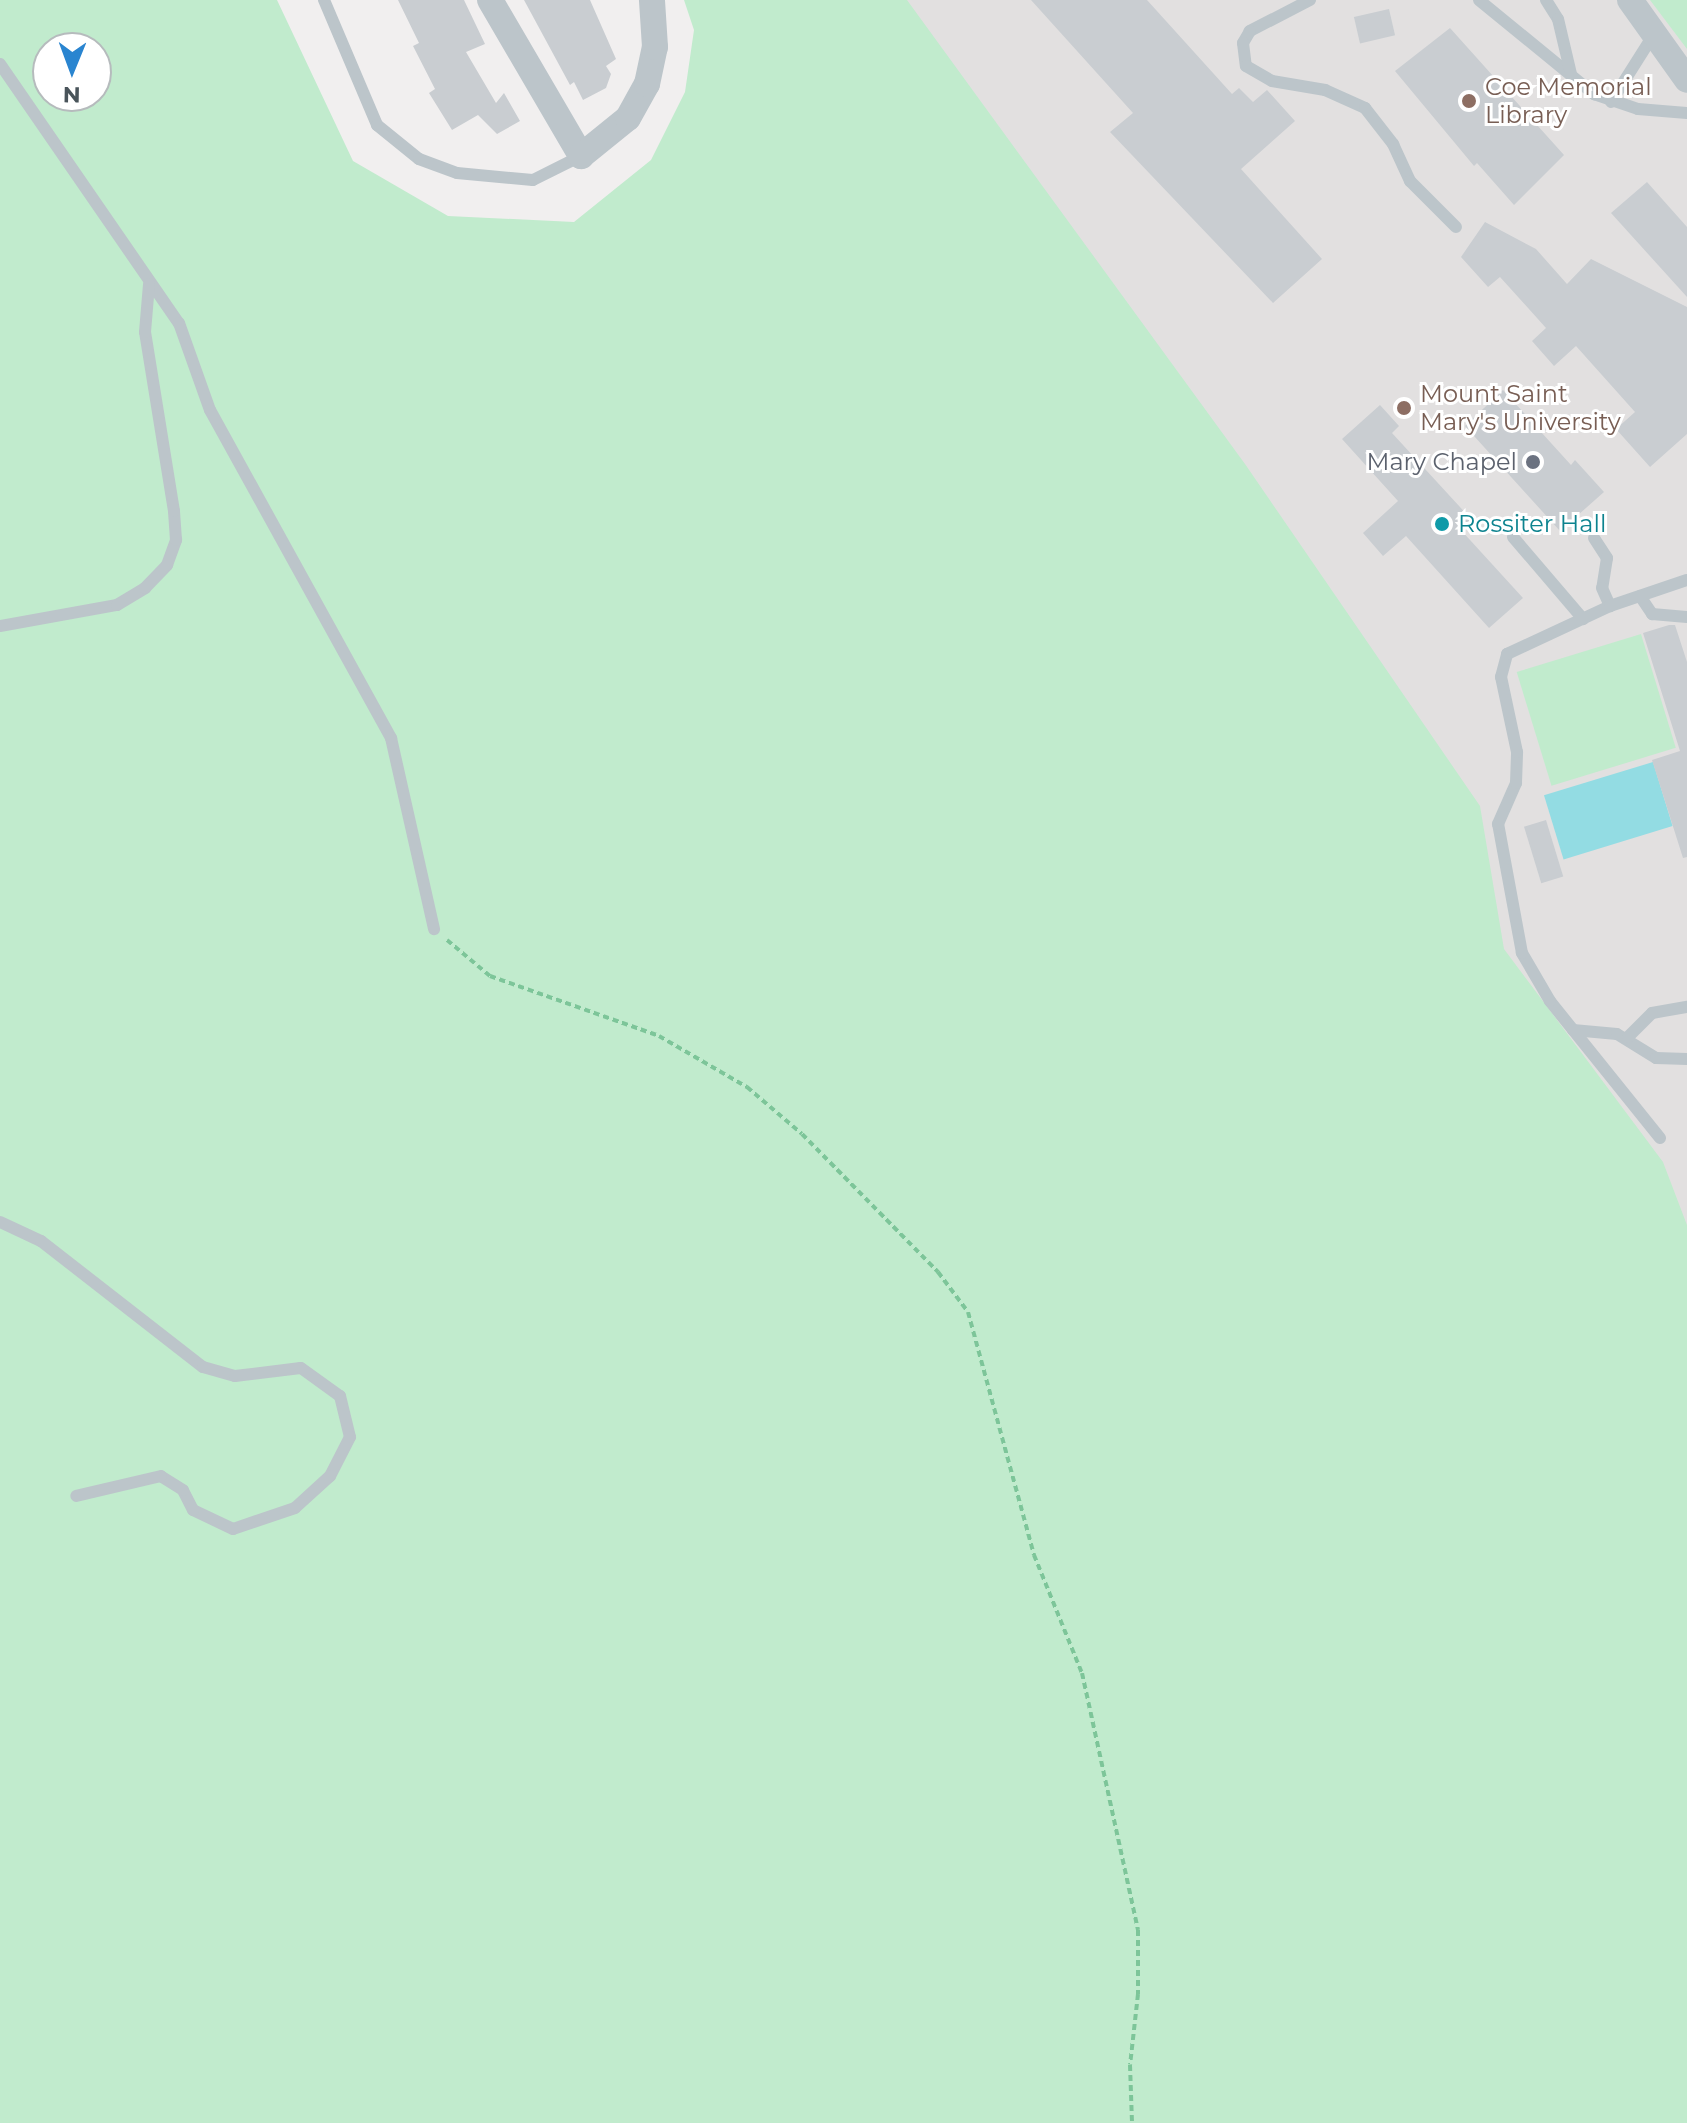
<!DOCTYPE html>
<style>
body{margin:0}
#map{position:relative;width:1687px;height:2123px;overflow:hidden;background:#f1efef;font-family:Montserrat,sans-serif}
div>[style]{position:absolute}
.education>*{inset:0;background:#e2e0e0}
.green>*{inset:0;background:#c1ebcd;transform-origin:0 0}
.water>*{inset:0;background:#93dce3;transform-origin:0 0}
.building>*{inset:0;background:#c9cdd1;transform-origin:0 0}
.path>*{height:4px;margin-top:-2px;transform-origin:0;background:repeating-linear-gradient(90deg,#7dc599 0 6px,transparent 0 10px)}
.lane>*{height:12px;margin:-6px;padding:0 6px;transform-origin:6px;border-radius:6px;background:#bcc5ca}
.street>*{height:26px;margin:-13px;padding:0 13px;transform-origin:13px;border-radius:13px;background:#bcc5ca}
.dots>*{width:22px;height:22px;translate:-50% -50%;box-sizing:border-box;border:4px solid #fff;border-radius:50%}
span{translate:-50% -50%;white-space:nowrap;text-align:center;line-height:1.15;-webkit-text-stroke:6px #fff;paint-order:stroke}
.education-label{font-size:24px;color:#785e54}
.left{translate:0 -50%;text-align:left}
.worship-label{font-size:24px;color:#5b616d}
.right{translate:-100% -50%;text-align:right}
.culture-label{font-size:24px;color:#0d838f}
.north{position:absolute;left:32px;top:32px;width:80px;height:80px;box-sizing:border-box;background:#fff;border:2px solid #b6bbbd;border-radius:50%;rotate:181deg;font-size:22px;font-weight:700;line-height:32px;text-align:center;color:#49545a}
.north::after{content:'';display:block;margin:auto;width:28px;height:36px;background:#2a85d0;clip-path:polygon(50% 0,100% 100%,50% 72%,0 100%)}
</style>
<div id="map">
<div class="education">
<div style="clip-path:polygon(832px 0,1687px 0,1687px 1252px)"></div>
</div>
<div class="green">
<div style="clip-path:polygon(evenodd,0 0,277px 0,353px 161px,448px 216px,574px 222px,651px 160px,685px 92px,694px 30px,684px 0,907px 0,1245px 464px,1480px 806px,1504px 949px,1663px 1162px,1687px 1225px,1687px 2123px,0 2123px,0 0,48px 48px,96px 48px,96px 96px,48px 96px,48px 48px)"></div>
<div style="clip-path:polygon(1650px 0,1687px 0,1687px 49px)"></div>
<div style="left:1641px;top:634px;width:119px;height:130px;rotate:73deg"></div>
</div>
<div class="water">
<div style="left:1653px;top:762px;width:67px;height:114px;rotate:73deg"></div>
</div>
<div class="building">
<div style="clip-path:polygon(398px 0,464px 0,485px 44px,466px 52px,496px 103px,504px 93px,520px 121px,497px 134px,478px 115px,452px 130px,429px 93px,435px 89px,413px 46px,419px 43px)"></div>
<div style="clip-path:polygon(524px 0,590px 0,616px 59px,606px 66px,611px 74px,606px 88px,583px 100px,574px 82px,570px 85px)"></div>
<div style="clip-path:polygon(1031px 0,1147px 0,1232px 94px,1239px 88px,1253px 102px,1267px 90px,1295px 121px,1241px 169px,1322px 259px,1273px 303px,1110px 132px,1133px 113px)"></div>
<div style="left:1389px;top:9px;width:27px;height:36px;rotate:77deg"></div>
<div style="clip-path:polygon(1450px 28px,1564px 155px,1514px 205px,1477px 163px,1474px 166px,1395px 71px)"></div>
<div style="clip-path:polygon(1647px 182px,1687px 227px,1687px 297px,1611px 213px)"></div>
<div style="clip-path:polygon(1485px 222px,1536px 249px,1567px 284px,1591px 259px,1687px 307px,1687px 434px,1650px 467px,1616px 429px,1635px 412px,1576px 346px,1554px 366px,1532px 341px,1546px 328px,1500px 277px,1488px 287px,1461px 257px)"></div>
<div style="clip-path:polygon(1503px 390px,1571px 465px,1575px 460px,1604px 492px,1560px 531px,1465px 426px)"></div>
<div style="clip-path:polygon(1380px 405px,1399px 426px,1392px 433px,1471px 519px,1460px 529px,1523px 598px,1489px 628px,1406px 536px,1383px 556px,1363px 533px,1398px 501px,1342px 439px)"></div>
<div style="clip-path:polygon(1669px 625px,1675px 625px,1687px 662px,1687px 857px,1683px 858px,1652px 760px,1680px 751px,1643px 633px)"></div>
<div style="left:1546px;top:820px;width:59px;height:23px;rotate:73deg"></div>
</div>
<div class="path">
<div style="left:447px;top:940px;width:56px;rotate:39.9deg"></div>
<div style="left:490px;top:976px;width:179px;rotate:19.5deg"></div>
<div style="left:659px;top:1036px;width:102px;rotate:30.1deg"></div>
<div style="left:747px;top:1087px;width:72px;rotate:40.5deg"></div>
<div style="left:802px;top:1134px;width:194px;rotate:45.4deg"></div>
<div style="left:938px;top:1272px;width:50px;rotate:53.1deg"></div>
<div style="left:968px;top:1312px;width:252px;rotate:74.8deg"></div>
<div style="left:1034px;top:1555px;width:127px;rotate:67.9deg"></div>
<div style="left:1082px;top:1673px;width:263px;rotate:77.7deg"></div>
<div style="left:1138px;top:1930px;width:64px;rotate:90deg"></div>
<div style="left:1138px;top:1994px;width:71px;rotate:96.4deg"></div>
<div style="left:1130px;top:2065px;width:58px;rotate:88deg"></div>
</div>
<div class="lane">
<div style="left:324px;top:0;width:136px;rotate:67deg"></div>
<div style="left:377px;top:125px;width:54px;rotate:39deg"></div>
<div style="left:419px;top:159px;width:40px;rotate:20.2deg"></div>
<div style="left:457px;top:173px;width:76px;rotate:5.3deg"></div>
<div style="left:533px;top:180px;width:54px;rotate:-26.6deg"></div>
<div style="left:1310px;top:0;width:68px;rotate:152.7deg"></div>
<div style="left:1250px;top:31px;width:14px;rotate:120deg"></div>
<div style="left:1243px;top:43px;width:23px;rotate:83deg"></div>
<div style="left:1246px;top:66px;width:30px;rotate:30deg"></div>
<div style="left:1272px;top:81px;width:54px;rotate:9.6deg"></div>
<div style="left:1325px;top:90px;width:44px;rotate:24.2deg"></div>
<div style="left:1365px;top:108px;width:46px;rotate:52.1deg"></div>
<div style="left:1393px;top:144px;width:41px;rotate:65.3deg"></div>
<div style="left:1410px;top:181px;width:65px;rotate:45deg"></div>
<div style="left:1479px;top:0;width:149px;rotate:39.3deg"></div>
<div style="left:1594px;top:94px;width:46px;rotate:18.8deg"></div>
<div style="left:1638px;top:109px;width:49px;rotate:4.7deg"></div>
<div style="left:1546px;top:0;width:22px;rotate:58deg"></div>
<div style="left:1558px;top:19px;width:61px;rotate:76.7deg"></div>
<div style="left:0;top:64px;width:315px;rotate:55.4deg"></div>
<div style="left:179px;top:323px;width:92px;rotate:70.4deg"></div>
<div style="left:210px;top:410px;width:375px;rotate:61.1deg"></div>
<div style="left:391px;top:738px;width:196px;rotate:77.3deg"></div>
<div style="left:1611px;top:102px;width:80px;rotate:-57.7deg"></div>
<div style="left:1513px;top:537px;width:108px;rotate:49.5deg"></div>
<div style="left:1594px;top:538px;width:24px;rotate:57deg"></div>
<div style="left:1607px;top:558px;width:30px;rotate:99deg"></div>
<div style="left:1602px;top:588px;width:20px;rotate:66deg"></div>
<div style="left:1640px;top:596px;width:22px;rotate:56deg"></div>
<div style="left:1652px;top:614px;width:35px;rotate:5deg"></div>
<div style="left:0;top:626px;width:119px;rotate:-10.2deg"></div>
<div style="left:117px;top:605px;width:33px;rotate:-31deg"></div>
<div style="left:145px;top:588px;width:32px;rotate:-46deg"></div>
<div style="left:167px;top:565px;width:27px;rotate:-70deg"></div>
<div style="left:176px;top:540px;width:29px;rotate:-94deg"></div>
<div style="left:174px;top:511px;width:181px;rotate:-99.2deg"></div>
<div style="left:145px;top:332px;width:48px;rotate:-85.2deg"></div>
<div style="left:1573px;top:1030px;width:44px;rotate:5.2deg"></div>
<div style="left:1617px;top:1034px;width:46px;rotate:31.6deg"></div>
<div style="left:1656px;top:1058px;width:31px;rotate:2deg"></div>
<div style="left:1628px;top:1037px;width:34px;rotate:-45deg"></div>
<div style="left:1652px;top:1013px;width:36px;rotate:-10deg"></div>
<div style="left:1660px;top:1138px;width:176px;rotate:-128.8deg"></div>
<div style="left:1550px;top:1001px;width:56px;rotate:-120.3deg"></div>
<div style="left:1522px;top:953px;width:131px;rotate:-100.5deg"></div>
<div style="left:1498px;top:824px;width:45px;rotate:-66.3deg"></div>
<div style="left:1516px;top:783px;width:31px;rotate:-88deg"></div>
<div style="left:1517px;top:752px;width:77px;rotate:-102deg"></div>
<div style="left:1501px;top:677px;width:24px;rotate:-75deg"></div>
<div style="left:1507px;top:654px;width:114px;rotate:-25deg"></div>
<div style="left:1610px;top:606px;width:81px;rotate:-18.7deg"></div>
<div style="left:0;top:1222px;width:45px;rotate:24.9deg"></div>
<div style="left:41px;top:1241px;width:205px;rotate:37.9deg"></div>
<div style="left:203px;top:1367px;width:33px;rotate:16deg"></div>
<div style="left:235px;top:1376px;width:66px;rotate:-6.9deg"></div>
<div style="left:301px;top:1368px;width:48px;rotate:35.7deg"></div>
<div style="left:340px;top:1396px;width:42px;rotate:76.3deg"></div>
<div style="left:350px;top:1437px;width:44px;rotate:117.1deg"></div>
<div style="left:330px;top:1476px;width:47px;rotate:137.6deg"></div>
<div style="left:295px;top:1508px;width:65px;rotate:161.3deg"></div>
<div style="left:233px;top:1529px;width:44px;rotate:-154.6deg"></div>
<div style="left:193px;top:1510px;width:22px;rotate:-117deg"></div>
<div style="left:183px;top:1490px;width:26px;rotate:-148deg"></div>
<div style="left:161px;top:1476px;width:87px;rotate:166.8deg"></div>
</div>
<div class="street">
<div style="left:490px;top:0;width:181px;rotate:59.7deg"></div>
<div style="left:581px;top:156px;width:60px;rotate:-39deg"></div>
<div style="left:628px;top:118px;width:39px;rotate:-61deg"></div>
<div style="left:647px;top:84px;width:38px;rotate:-78deg"></div>
<div style="left:655px;top:47px;width:47px;rotate:-93.7deg"></div>
<div style="left:1630px;top:0;width:98px;rotate:54.5deg"></div>
</div>
<div class="dots">
<div style="left:1469px;top:101px;background:#8d6e63"></div>
<div style="left:1404px;top:408px;background:#8d6e63"></div>
<div style="left:1533px;top:462px;background:#6b7280"></div>
<div style="left:1442px;top:524px;background:#0f9aa8"></div>
</div>
<div class="education-label">
<span class="left" style="left:1485px;top:101px">Coe Memorial<br>Library</span>
<span class="left" style="left:1420px;top:408px">Mount Saint<br>Mary's University</span>
</div>
<div class="worship-label">
<span class="right" style="left:1517px;top:462px">Mary Chapel</span>
</div>
<div class="culture-label">
<span class="left" style="left:1458px;top:524px">Rossiter Hall</span>
</div>
<div class="north">N</div>
</div>
